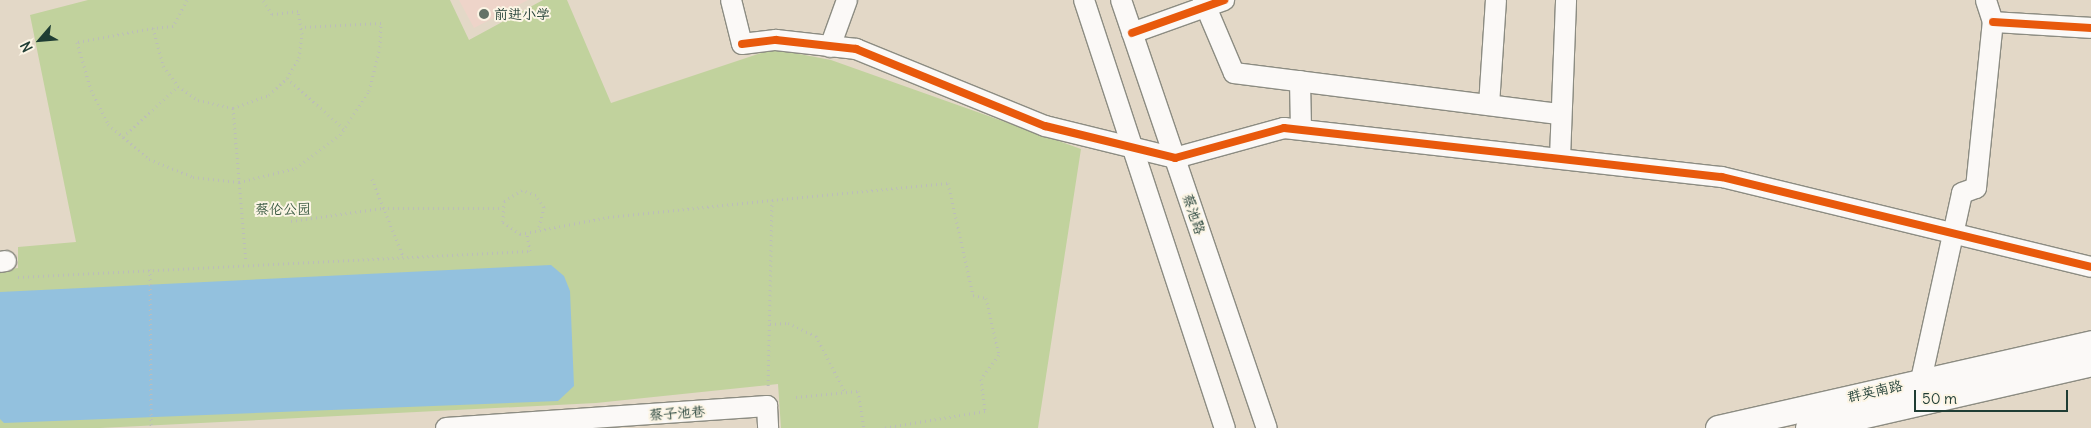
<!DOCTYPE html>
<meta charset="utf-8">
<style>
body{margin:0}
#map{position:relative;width:2091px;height:428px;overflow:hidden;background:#e3d8c7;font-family:Delius,"LXGW WenKai TC",sans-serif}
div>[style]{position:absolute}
.built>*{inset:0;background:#eed4c9}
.green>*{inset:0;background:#c1d29d}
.water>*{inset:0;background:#93c1de}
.path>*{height:3px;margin-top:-1.5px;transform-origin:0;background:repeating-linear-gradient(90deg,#bcbdb9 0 1px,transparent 0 5px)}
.roads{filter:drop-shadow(1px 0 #8c8c82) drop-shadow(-1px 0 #8c8c82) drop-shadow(0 1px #8c8c82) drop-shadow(0 -1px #8c8c82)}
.minor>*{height:20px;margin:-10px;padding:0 10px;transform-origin:10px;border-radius:10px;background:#fbf9f7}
.major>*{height:25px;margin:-12.5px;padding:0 12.5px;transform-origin:12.5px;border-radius:12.5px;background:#fbf9f7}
.cycleway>*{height:8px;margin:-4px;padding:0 4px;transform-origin:4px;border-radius:4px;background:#e8590c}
.dots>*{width:14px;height:14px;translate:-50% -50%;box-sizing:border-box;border:2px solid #fcf5e5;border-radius:50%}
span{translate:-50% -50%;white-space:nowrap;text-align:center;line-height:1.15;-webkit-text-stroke:4px #fcf5e5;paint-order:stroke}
.poi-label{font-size:14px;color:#1f3d34}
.left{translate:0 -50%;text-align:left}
.park-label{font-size:14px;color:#3a5a42}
.street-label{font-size:14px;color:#1f3d34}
.north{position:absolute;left:15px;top:15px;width:50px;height:50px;-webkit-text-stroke:4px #fcf5e5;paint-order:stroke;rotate:243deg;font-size:14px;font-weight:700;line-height:20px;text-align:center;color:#1f3d34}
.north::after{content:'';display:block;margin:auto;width:18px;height:22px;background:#1f3d34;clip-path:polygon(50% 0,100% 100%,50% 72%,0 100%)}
.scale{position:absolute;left:1914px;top:390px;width:154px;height:22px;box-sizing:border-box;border:2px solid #1f3d34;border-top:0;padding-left:6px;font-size:15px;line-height:18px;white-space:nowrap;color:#1f3d34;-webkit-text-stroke:4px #fcf5e5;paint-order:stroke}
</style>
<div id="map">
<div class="built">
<div style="clip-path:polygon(459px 0,528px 0,474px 28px)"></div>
</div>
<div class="green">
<div style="clip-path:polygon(88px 0,450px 0,469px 40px,543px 0,567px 0,611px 103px,773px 49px,831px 60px,1081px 149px,1038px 428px,781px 428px,778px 384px,596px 403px,100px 428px,0 428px,0 270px,18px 268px,18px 247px,76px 242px,30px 15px)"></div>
</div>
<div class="water">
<div style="clip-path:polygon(551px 265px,564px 276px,570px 291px,574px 386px,558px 401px,4px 423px,0 419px,0 292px)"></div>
</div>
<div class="path">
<div style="left:187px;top:0;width:30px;rotate:118deg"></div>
<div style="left:173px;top:26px;width:20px;rotate:174deg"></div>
<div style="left:153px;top:28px;width:39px;rotate:75deg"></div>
<div style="left:163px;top:66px;width:25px;rotate:53deg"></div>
<div style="left:178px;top:86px;width:24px;rotate:35deg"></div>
<div style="left:198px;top:100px;width:36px;rotate:13deg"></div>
<div style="left:233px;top:108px;width:38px;rotate:-20deg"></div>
<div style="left:269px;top:95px;width:25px;rotate:-43deg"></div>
<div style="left:287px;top:78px;width:23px;rotate:-59deg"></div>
<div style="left:299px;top:58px;width:24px;rotate:-83deg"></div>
<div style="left:302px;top:34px;width:23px;rotate:-100deg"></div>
<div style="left:298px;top:11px;width:26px;rotate:173deg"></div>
<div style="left:272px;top:14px;width:17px;rotate:-123deg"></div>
<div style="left:153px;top:28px;width:77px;rotate:169.6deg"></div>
<div style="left:77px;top:42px;width:50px;rotate:73.7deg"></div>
<div style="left:91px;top:90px;width:38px;rotate:63deg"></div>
<div style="left:108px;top:124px;width:54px;rotate:40.5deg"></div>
<div style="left:149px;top:159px;width:48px;rotate:22.2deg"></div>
<div style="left:193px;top:177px;width:46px;rotate:6.2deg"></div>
<div style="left:239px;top:182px;width:59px;rotate:-13.8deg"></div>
<div style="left:296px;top:168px;width:55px;rotate:-36.9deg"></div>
<div style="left:340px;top:135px;width:53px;rotate:-56.6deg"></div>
<div style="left:369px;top:91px;width:45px;rotate:-76deg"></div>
<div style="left:380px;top:47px;width:24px;rotate:-88deg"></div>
<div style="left:381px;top:23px;width:80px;rotate:177.1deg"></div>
<div style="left:287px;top:78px;width:76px;rotate:41.8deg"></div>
<div style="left:233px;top:108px;width:155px;rotate:85.2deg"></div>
<div style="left:123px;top:137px;width:75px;rotate:-42.8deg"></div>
<div style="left:372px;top:179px;width:83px;rotate:68.1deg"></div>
<div style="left:772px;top:200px;width:177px;rotate:-5.5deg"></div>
<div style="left:948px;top:183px;width:115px;rotate:77.4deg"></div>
<div style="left:973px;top:295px;width:13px;rotate:13deg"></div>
<div style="left:986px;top:298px;width:58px;rotate:77.2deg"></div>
<div style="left:999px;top:355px;width:30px;rotate:127deg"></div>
<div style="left:981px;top:379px;width:32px;rotate:83deg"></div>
<div style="left:985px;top:411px;width:104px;rotate:170.6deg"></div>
<div style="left:291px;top:221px;width:93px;rotate:-8deg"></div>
<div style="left:383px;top:208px;width:118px"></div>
<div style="left:539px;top:227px;width:21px;rotate:-76deg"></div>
<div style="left:544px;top:207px;width:14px;rotate:-124deg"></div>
<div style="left:536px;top:195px;width:15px;rotate:-160deg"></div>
<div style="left:522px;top:190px;width:21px;rotate:149deg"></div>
<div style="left:504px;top:201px;width:21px;rotate:93deg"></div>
<div style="left:503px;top:222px;width:21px;rotate:35deg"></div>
<div style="left:520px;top:234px;width:90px;rotate:-10.9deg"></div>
<div style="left:608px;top:217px;width:165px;rotate:-5.9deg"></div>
<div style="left:772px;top:200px;width:188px;rotate:91.2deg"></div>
<div style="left:150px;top:269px;width:159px;rotate:89.6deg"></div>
<div style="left:18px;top:277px;width:513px;rotate:-2.91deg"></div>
<div style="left:530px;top:251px;width:17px;rotate:-100deg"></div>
<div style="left:770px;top:324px;width:18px;rotate:-3deg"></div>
<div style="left:788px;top:323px;width:31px;rotate:25deg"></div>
<div style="left:816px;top:336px;width:63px;rotate:62.6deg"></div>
<div style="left:796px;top:397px;width:62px;rotate:-5.5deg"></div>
<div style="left:858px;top:391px;width:37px;rotate:81deg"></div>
</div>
<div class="roads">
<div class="minor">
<div style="left:731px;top:0;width:45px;rotate:76deg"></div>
<div style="left:742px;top:44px;width:34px;rotate:-7deg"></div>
<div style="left:776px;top:40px;width:81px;rotate:6.4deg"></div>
<div style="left:856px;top:49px;width:204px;rotate:22.2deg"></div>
<div style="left:1045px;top:126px;width:134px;rotate:13.8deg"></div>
<div style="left:1175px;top:158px;width:113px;rotate:-15.4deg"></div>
<div style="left:1284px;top:128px;width:441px;rotate:6.4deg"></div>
<div style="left:1722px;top:177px;width:380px;rotate:13.7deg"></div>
<div style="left:1084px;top:0;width:451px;rotate:71.8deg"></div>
<div style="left:1121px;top:0;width:452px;rotate:71.2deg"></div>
<div style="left:1203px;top:0;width:79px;rotate:67deg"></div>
<div style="left:1234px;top:73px;width:327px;rotate:7.2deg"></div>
<div style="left:1993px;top:22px;width:98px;rotate:3.5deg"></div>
<div style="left:1132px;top:33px;width:98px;rotate:-19.7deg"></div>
<div style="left:830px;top:47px;width:50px;rotate:-70.1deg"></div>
<div style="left:1300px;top:81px;width:48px;rotate:88.8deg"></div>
<div style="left:1489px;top:105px;width:105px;rotate:-86.2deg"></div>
<div style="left:1560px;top:158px;width:158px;rotate:-87.8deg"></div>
<div style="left:0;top:262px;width:6px;rotate:-9deg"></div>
<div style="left:1921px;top:380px;width:191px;rotate:-77.6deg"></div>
<div style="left:1962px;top:193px;width:15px;rotate:-20deg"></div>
<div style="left:1976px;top:188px;width:167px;rotate:-84.2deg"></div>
<div style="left:1993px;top:22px;width:23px;rotate:-108deg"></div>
<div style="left:446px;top:428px;width:322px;rotate:-3.9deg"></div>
<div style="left:767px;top:406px;width:22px;rotate:87deg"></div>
</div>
<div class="major">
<div style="left:1718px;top:428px;width:383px;rotate:-12.8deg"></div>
<div style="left:1808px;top:428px;width:290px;rotate:-12.9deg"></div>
</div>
</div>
<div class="cycleway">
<div style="left:1993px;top:22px;width:98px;rotate:3.5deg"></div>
<div style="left:1132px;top:33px;width:98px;rotate:-19.7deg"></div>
<div style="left:742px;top:44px;width:34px;rotate:-7deg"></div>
<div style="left:776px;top:40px;width:81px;rotate:6.4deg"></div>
<div style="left:856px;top:49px;width:204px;rotate:22.2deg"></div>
<div style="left:1045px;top:126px;width:134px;rotate:13.8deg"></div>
<div style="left:1175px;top:158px;width:113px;rotate:-15.4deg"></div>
<div style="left:1284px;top:128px;width:441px;rotate:6.4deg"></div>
<div style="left:1722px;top:177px;width:380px;rotate:13.7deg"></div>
</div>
<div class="dots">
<div style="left:484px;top:14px;background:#647367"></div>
</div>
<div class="poi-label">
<span class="left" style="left:494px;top:14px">前进小学</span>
</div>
<div class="park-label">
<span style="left:283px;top:209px">蔡伦公园</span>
</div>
<div class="street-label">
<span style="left:1194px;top:214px;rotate:71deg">蔡池路</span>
<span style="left:1875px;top:391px;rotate:-13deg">群英南路</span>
<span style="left:677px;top:413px;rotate:-4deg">蔡子池巷</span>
</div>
<div class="north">N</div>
<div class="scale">50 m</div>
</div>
